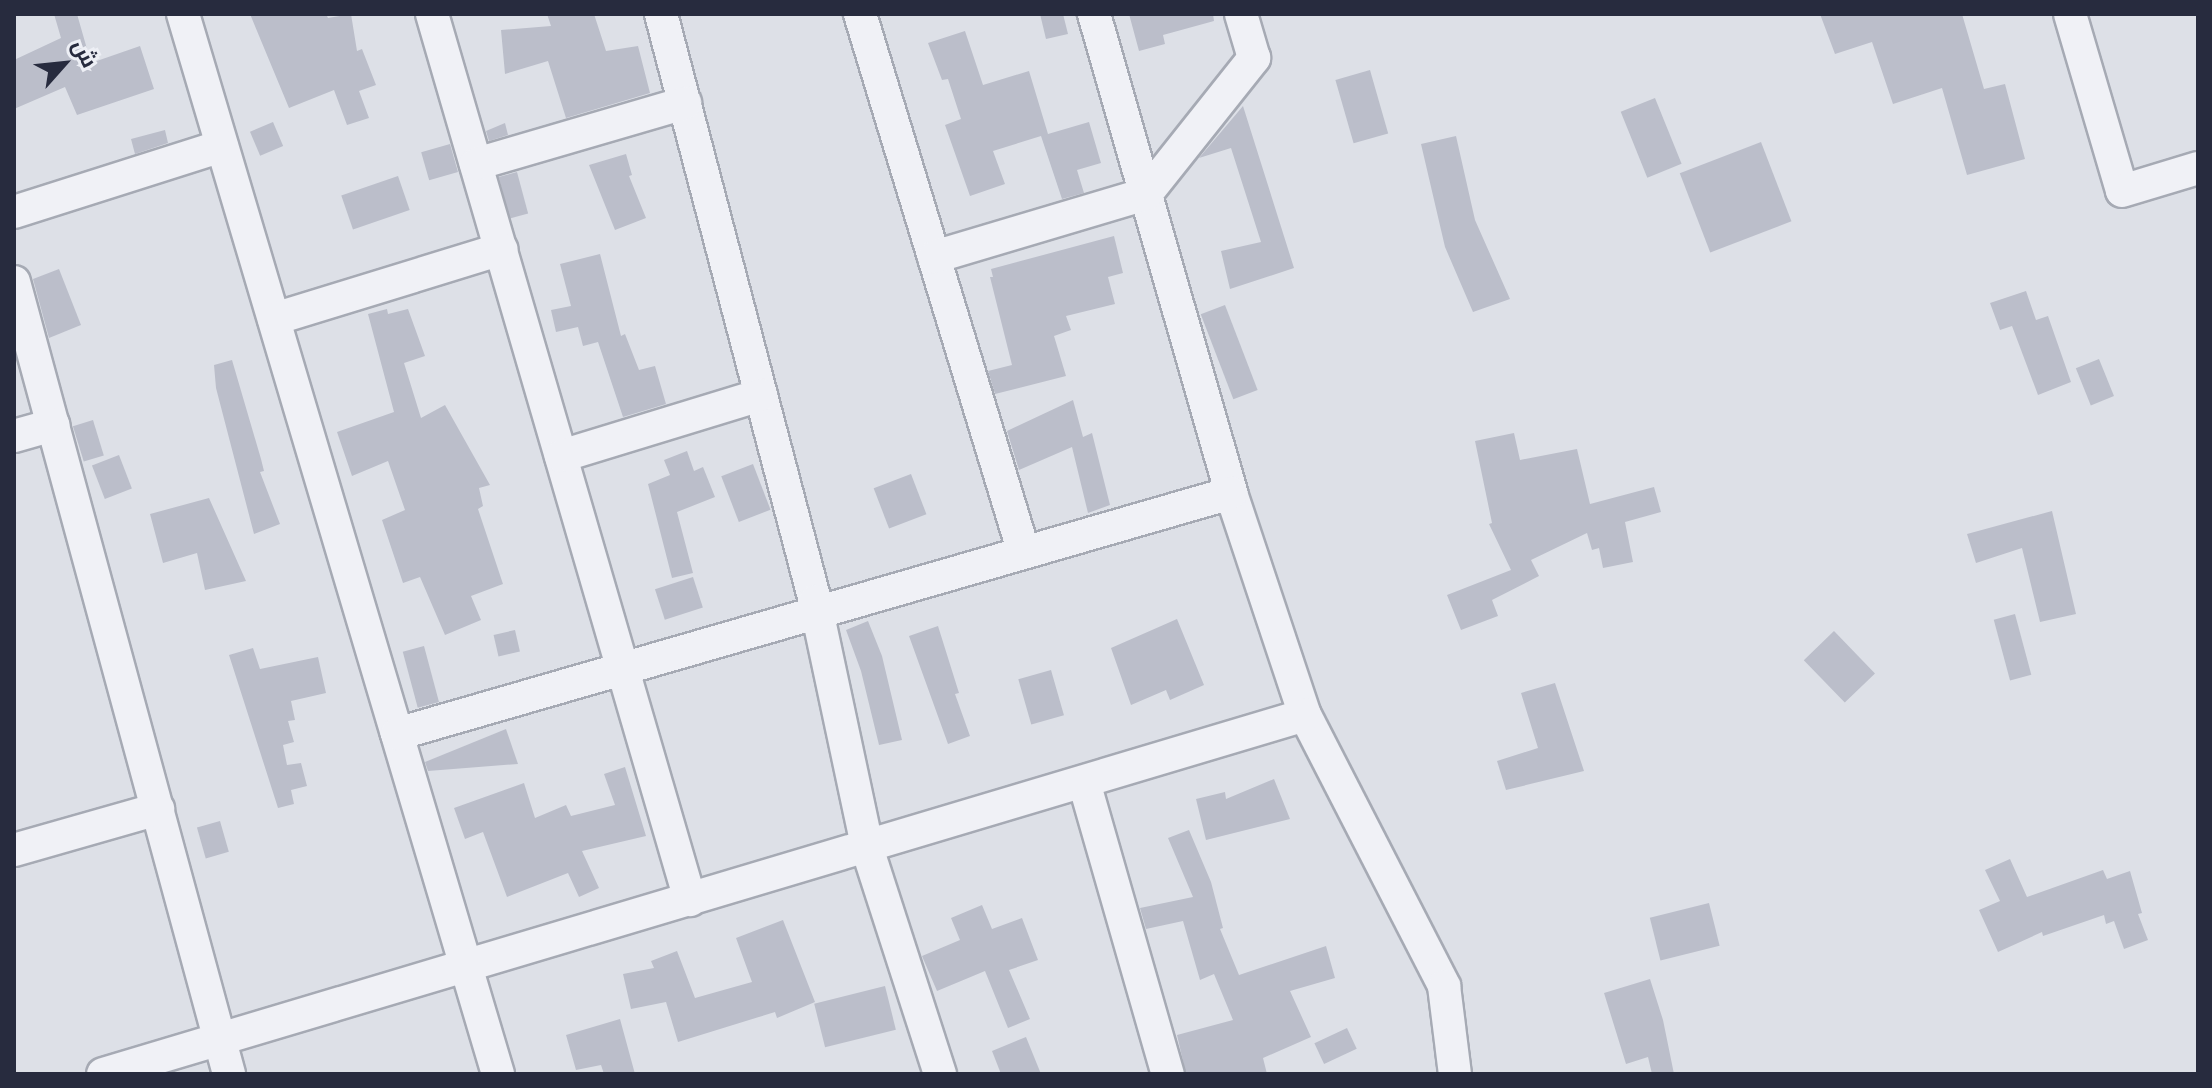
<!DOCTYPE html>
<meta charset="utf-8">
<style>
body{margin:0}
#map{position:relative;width:2212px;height:1088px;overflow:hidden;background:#dde0e7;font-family:Mulish,Cairo,sans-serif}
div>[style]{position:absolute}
.building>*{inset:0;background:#bbbeca;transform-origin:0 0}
.roads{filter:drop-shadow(2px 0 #a6aab4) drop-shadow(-2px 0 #a6aab4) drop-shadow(0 2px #a6aab4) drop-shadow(0 -2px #a6aab4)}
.street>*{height:32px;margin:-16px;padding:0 16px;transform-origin:16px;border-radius:16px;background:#f0f1f6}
span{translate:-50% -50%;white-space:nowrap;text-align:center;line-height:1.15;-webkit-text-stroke:6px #edeff5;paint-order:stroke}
.frame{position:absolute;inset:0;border:16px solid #272b3e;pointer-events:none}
.north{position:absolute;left:24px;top:24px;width:80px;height:80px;-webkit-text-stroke:6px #edeff5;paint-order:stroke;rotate:63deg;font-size:22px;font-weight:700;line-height:32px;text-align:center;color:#272b3e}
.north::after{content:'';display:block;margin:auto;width:28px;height:36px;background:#272b3e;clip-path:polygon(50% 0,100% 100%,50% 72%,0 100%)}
</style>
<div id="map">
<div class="building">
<div style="clip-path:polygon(54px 14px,77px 14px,91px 63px,140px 46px,154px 89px,77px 115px,65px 87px,14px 109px,14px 60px,61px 38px)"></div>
<div style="clip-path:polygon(250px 14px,326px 14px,328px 18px,351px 14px,357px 51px,362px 49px,376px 85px,359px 91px,369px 118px,347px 125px,334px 90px,289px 108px)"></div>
<div style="clip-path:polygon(547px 14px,594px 14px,606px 51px,638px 46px,650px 93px,566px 118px,548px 61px,505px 74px,501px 30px,551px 26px)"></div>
<div style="clip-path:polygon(1040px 14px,1063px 14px,1068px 34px,1046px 39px)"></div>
<div style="clip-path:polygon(1129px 14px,1213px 14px,1214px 21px,1163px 35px,1165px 44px,1139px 51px)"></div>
<div style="clip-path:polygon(1820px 14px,1962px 14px,1984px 89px,2005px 84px,2025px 159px,1967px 175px,1942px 88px,1893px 104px,1872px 42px,1835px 54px)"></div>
<div style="clip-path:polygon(965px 31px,983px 85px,1029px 71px,1048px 134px,1089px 122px,1101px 163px,1077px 170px,1084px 193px,1062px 199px,1041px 136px,993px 151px,1005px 184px,970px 196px,945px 125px,961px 119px,948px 79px,942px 80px,928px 43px)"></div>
<div style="left:1370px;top:70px;width:66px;height:36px;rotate:74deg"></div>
<div style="left:1655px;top:98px;width:71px;height:37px;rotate:68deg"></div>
<div style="clip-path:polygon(1243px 106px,1294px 268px,1230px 289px,1221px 251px,1261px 242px,1231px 148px,1199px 158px)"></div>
<div style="left:273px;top:122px;width:26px;height:25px;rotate:67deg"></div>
<div style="clip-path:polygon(505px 123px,508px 135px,489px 141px,486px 131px)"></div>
<div style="clip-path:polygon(165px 130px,168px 143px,135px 154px,131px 139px)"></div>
<div style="clip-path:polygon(1456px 136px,1475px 220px,1510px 299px,1473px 312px,1445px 247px,1421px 144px)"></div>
<div style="left:1761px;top:142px;width:85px;height:87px;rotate:69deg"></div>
<div style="left:450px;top:144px;width:29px;height:30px;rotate:74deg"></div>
<div style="clip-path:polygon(626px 154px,632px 175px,629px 176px,646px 218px,615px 230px,589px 165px)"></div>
<div style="left:517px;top:172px;width:43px;height:19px;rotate:75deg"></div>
<div style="left:398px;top:176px;width:36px;height:60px;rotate:71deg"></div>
<div style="clip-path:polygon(1114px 236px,1123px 273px,1108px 277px,1115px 304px,1066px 316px,1071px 330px,1054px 336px,1066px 376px,995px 394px,988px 371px,1012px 365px,990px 277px,993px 277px,991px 269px)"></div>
<div style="clip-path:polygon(600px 254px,621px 336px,625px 334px,639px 370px,655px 366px,666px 404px,623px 417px,598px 342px,583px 346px,578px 327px,556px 332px,551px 310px,571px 306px,560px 264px)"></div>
<div style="clip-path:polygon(59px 269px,81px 325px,49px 338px,33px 279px)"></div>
<div style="clip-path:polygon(2026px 291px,2036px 320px,2048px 316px,2071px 382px,2038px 395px,2012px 326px,2000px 330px,1990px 303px)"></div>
<div style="left:1225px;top:305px;width:91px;height:26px;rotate:69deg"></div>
<div style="clip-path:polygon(387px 309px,388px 314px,408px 309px,425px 356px,404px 363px,421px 418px,445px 405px,490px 485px,479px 488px,483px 506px,478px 509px,503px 584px,471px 596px,481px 620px,445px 635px,420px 577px,403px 583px,382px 520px,405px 510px,388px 461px,352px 476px,337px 432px,394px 412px,368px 314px)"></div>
<div style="left:2099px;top:359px;width:40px;height:25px;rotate:68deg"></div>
<div style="clip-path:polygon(232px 360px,261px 459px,264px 471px,260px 472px,280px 524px,254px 534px,216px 388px,214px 365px)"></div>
<div style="clip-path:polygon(1073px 400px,1083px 437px,1092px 433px,1110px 505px,1088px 513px,1072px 447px,1019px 470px,1007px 431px)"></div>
<div style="left:93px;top:420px;width:37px;height:21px;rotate:73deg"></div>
<div style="clip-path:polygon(1514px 433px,1520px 460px,1577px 449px,1590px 504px,1654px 487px,1661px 512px,1625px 522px,1633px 562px,1603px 568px,1599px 548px,1592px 550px,1587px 533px,1531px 560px,1539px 576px,1492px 600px,1498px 616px,1461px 630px,1447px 595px,1511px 570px,1489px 524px,1492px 523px,1475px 441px)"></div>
<div style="clip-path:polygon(687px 451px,694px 471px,703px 467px,715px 497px,677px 512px,693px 573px,672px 578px,648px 484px,670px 475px,664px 460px)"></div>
<div style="left:119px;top:455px;width:36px;height:29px;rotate:69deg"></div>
<div style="left:753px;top:464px;width:49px;height:34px;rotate:69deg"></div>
<div style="left:911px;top:474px;width:43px;height:40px;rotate:69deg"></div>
<div style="clip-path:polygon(209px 498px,246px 581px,205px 590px,197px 553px,163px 563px,150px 514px)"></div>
<div style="clip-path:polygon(2052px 511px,2076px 614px,2040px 622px,2022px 548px,1976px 563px,1967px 534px)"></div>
<div style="left:693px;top:577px;width:32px;height:40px;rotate:72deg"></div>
<div style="left:2015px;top:614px;width:63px;height:22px;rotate:75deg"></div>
<div style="clip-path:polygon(1177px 619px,1204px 685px,1170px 700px,1166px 690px,1131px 705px,1111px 648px)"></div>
<div style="clip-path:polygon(868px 621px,882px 656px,902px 740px,879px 745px,861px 671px,846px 630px)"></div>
<div style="clip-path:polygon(938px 626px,959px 693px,955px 694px,970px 736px,948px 744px,909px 636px)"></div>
<div style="left:515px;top:630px;width:22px;height:22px;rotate:77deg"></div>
<div style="left:1834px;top:631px;width:59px;height:42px;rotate:46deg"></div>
<div style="left:424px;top:646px;width:58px;height:22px;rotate:75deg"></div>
<div style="clip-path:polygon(253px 648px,260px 669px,318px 657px,326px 693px,291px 701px,295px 720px,288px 721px,294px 742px,283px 745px,287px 765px,301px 763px,307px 786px,291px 790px,294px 804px,278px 808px,229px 655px)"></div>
<div style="left:1051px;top:670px;width:47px;height:34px;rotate:74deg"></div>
<div style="clip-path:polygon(1555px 683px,1584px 771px,1506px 790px,1497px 761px,1538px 748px,1521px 693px)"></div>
<div style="clip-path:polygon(506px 729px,518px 764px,428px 771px,425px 762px)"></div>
<div style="clip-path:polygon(625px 767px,646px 836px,582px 851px,599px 888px,579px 897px,568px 873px,507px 897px,483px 832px,465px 839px,454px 808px,524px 783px,535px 818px,566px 805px,571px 816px,615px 805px,604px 774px)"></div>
<div style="clip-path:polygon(1274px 779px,1290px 819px,1206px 840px,1196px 799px,1225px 792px,1226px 799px)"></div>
<div style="left:220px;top:821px;width:32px;height:24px;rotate:74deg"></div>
<div style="clip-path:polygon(1189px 830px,1211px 882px,1223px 928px,1220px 929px,1239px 975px,1326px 946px,1335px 978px,1290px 991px,1311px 1037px,1263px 1058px,1267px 1074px,1186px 1074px,1177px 1035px,1233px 1020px,1214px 974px,1200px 980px,1183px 921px,1146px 929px,1140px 908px,1193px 897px,1168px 838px)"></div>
<div style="clip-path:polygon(2010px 859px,2027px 897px,2103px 870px,2107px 879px,2130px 871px,2142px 913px,2138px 914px,2148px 940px,2124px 949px,2114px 921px,2106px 924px,2104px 915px,2043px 936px,2042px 932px,1998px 952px,1979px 910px,2000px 901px,1985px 870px)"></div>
<div style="left:1709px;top:903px;width:44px;height:61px;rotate:76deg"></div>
<div style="clip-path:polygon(982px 905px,992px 929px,1022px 918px,1038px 960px,1009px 970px,1030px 1019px,1008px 1028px,985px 971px,937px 991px,922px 956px,960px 940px,951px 918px)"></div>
<div style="clip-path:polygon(783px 920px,815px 1002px,777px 1018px,775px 1012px,678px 1042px,666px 1002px,631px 1009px,623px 974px,654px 968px,651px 961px,677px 951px,695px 998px,752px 982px,736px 938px)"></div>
<div style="clip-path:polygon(1650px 979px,1663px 1020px,1674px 1074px,1652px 1074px,1648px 1057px,1626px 1064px,1604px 993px)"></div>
<div style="left:885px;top:986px;width:45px;height:73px;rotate:76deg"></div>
<div style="clip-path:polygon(620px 1019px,635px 1074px,604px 1074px,601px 1065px,576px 1070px,566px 1035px)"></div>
<div style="left:1347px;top:1028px;width:23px;height:36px;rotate:65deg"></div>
<div style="clip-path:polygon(1026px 1037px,1041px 1074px,1001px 1074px,992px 1051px)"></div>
</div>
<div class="roads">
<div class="street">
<div style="left:183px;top:14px;width:1106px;rotate:73.45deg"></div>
<div style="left:432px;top:14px;width:923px;rotate:73.76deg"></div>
<div style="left:661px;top:14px;width:607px;rotate:75.3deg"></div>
<div style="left:815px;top:601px;width:259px;rotate:78deg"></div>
<div style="left:869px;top:854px;width:231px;rotate:72.1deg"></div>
<div style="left:860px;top:14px;width:563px;rotate:73.08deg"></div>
<div style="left:1094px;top:14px;width:498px;rotate:74deg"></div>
<div style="left:1231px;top:493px;width:234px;rotate:71.6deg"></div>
<div style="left:1305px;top:715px;width:305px;rotate:62.8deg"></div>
<div style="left:1444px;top:986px;width:89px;rotate:82.9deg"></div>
<div style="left:2070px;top:14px;width:184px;rotate:73.6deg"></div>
<div style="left:2122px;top:191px;width:79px;rotate:-16.8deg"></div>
<div style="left:476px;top:164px;width:218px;rotate:-16.3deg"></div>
<div style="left:14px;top:212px;width:218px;rotate:-17.6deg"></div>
<div style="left:934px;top:257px;width:221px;rotate:-16.6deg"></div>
<div style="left:1146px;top:194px;width:174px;rotate:-51.5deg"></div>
<div style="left:1254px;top:58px;width:46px;rotate:-106.5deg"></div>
<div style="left:14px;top:282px;width:821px;rotate:74.81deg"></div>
<div style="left:274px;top:319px;width:238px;rotate:-17.1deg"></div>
<div style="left:14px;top:436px;width:41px;rotate:-15.8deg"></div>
<div style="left:561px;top:456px;width:209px;rotate:-17deg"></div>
<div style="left:397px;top:734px;width:868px;rotate:-16.12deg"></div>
<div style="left:1084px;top:782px;width:304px;rotate:74deg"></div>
<div style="left:14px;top:850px;width:150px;rotate:-15.9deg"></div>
<div style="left:103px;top:1074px;width:1254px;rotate:-16.63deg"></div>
</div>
</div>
<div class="frame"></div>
<div class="north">ش</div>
</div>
